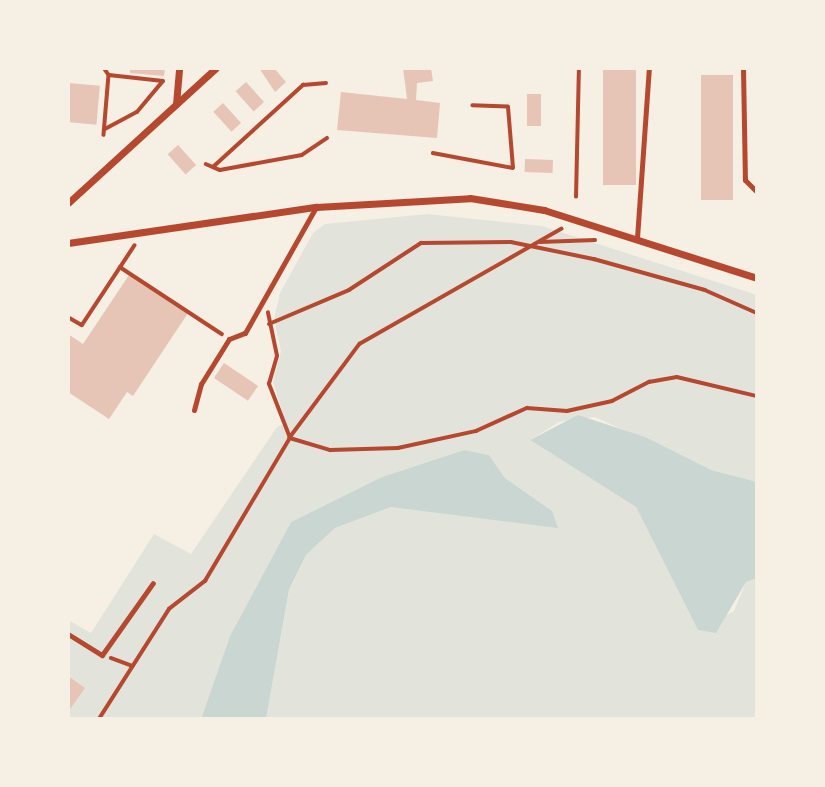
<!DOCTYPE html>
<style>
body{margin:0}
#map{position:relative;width:825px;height:787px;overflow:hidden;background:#f6efe4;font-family:"Roboto Serif",serif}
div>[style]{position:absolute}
.green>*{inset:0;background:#e2e4dc}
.water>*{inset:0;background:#c9d6d2}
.building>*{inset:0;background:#e6c5b7;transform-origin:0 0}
.path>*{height:3.5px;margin:-1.75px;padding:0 1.75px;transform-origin:1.75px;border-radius:1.75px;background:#b5482f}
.service>*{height:5px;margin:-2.5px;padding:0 2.5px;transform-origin:2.5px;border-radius:2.5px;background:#b5482f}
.minor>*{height:7px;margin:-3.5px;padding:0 3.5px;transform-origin:3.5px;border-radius:3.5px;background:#b5482f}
span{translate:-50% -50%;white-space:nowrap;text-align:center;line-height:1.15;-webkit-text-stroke:6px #f6efe4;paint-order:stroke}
.frame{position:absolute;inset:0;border:70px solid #f6efe4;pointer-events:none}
</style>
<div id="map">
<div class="green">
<div style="clip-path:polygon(428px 214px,542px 226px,757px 295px,757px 482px,711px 470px,595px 417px,559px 422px,530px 440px,636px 507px,698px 630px,734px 611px,746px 582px,757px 578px,757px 719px,266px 719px,289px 591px,306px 555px,335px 528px,391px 507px,552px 511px,505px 478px,489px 455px,464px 450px,382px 477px,291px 522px,230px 636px,201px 719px,68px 719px,68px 620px,91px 633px,154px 534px,191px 554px,277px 427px,286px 423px,273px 382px,281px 351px,274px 319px,280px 293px,313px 233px,325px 224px)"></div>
</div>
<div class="water">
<div style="clip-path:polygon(578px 415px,645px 437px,711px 470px,757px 482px,757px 578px,746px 582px,716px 633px,698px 630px,636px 507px,530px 440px)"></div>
<div style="clip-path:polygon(464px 450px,489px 455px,505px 478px,552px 511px,558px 528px,391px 507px,335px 528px,306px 555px,289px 590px,266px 719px,201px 719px,230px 636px,291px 522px,382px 477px)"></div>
</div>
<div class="building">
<div style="clip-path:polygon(130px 68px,165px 68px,164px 76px,130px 73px)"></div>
<div style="clip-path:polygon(259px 68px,274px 68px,286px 82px,275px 92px)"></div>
<div style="clip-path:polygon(403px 68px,431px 68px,433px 81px,417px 83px,416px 100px,440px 103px,437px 138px,337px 130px,341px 92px,407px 99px)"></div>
<div style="left:603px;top:68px;width:33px;height:117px"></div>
<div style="left:701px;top:75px;width:32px;height:125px"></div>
<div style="left:246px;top:82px;width:27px;height:14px;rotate:48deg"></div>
<div style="left:68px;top:83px;width:32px;height:39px;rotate:5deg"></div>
<div style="left:527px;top:94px;width:14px;height:32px"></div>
<div style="left:223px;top:103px;width:27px;height:13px;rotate:48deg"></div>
<div style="left:178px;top:145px;width:27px;height:14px;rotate:48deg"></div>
<div style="left:525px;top:159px;width:28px;height:13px;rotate:2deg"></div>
<div style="clip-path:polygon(129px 275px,188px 313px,133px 396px,127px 392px,109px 419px,68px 392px,68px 334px,83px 344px)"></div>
<div style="left:224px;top:363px;width:41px;height:18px;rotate:34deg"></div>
<div style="clip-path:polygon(68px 676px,85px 688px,68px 712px)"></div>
</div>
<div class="path">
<div style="left:104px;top:68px;width:9px;rotate:54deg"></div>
<div style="left:109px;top:75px;width:60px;rotate:94.8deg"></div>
<div style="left:109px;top:75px;width:54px;rotate:6.3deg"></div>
<div style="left:105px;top:129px;width:36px;rotate:-28deg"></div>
<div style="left:137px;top:112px;width:40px;rotate:-50deg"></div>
<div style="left:433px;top:153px;width:81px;rotate:10.6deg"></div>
<div style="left:513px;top:168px;width:61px;rotate:-94.7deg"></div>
<div style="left:508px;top:107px;width:35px;rotate:-178deg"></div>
<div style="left:206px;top:164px;width:15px;rotate:23deg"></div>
<div style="left:220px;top:170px;width:83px;rotate:-10.4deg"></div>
<div style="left:302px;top:155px;width:30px;rotate:-34deg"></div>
<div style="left:213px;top:167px;width:122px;rotate:-42.3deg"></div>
<div style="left:303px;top:85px;width:23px;rotate:-5deg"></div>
<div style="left:576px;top:197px;width:129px;rotate:-88.7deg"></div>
<div style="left:562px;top:229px;width:232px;rotate:150.3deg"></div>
<div style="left:360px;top:344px;width:117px;rotate:126.7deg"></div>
<div style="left:290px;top:438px;width:42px;rotate:16.7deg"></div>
<div style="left:330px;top:450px;width:68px;rotate:-1.7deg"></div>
<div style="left:398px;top:448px;width:80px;rotate:-12.3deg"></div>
<div style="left:476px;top:431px;width:56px;rotate:-24.3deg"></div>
<div style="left:527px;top:408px;width:40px;rotate:4.3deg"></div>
<div style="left:567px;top:411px;width:46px;rotate:-12.5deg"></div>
<div style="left:612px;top:401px;width:42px;rotate:-27.2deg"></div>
<div style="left:649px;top:382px;width:28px;rotate:-10deg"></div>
<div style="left:677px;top:377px;width:82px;rotate:13.4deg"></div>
<div style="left:540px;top:242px;width:55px;rotate:-2.1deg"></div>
<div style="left:120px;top:267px;width:122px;rotate:33.3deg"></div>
<div style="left:68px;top:317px;width:16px;rotate:30deg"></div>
<div style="left:82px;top:325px;width:95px;rotate:-56.6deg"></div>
<div style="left:269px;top:324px;width:87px;rotate:-23deg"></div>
<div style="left:349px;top:290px;width:86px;rotate:-33.1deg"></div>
<div style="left:421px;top:243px;width:90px;rotate:-0.6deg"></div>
<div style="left:511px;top:242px;width:85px;rotate:11.6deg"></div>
<div style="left:594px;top:259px;width:115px;rotate:15.6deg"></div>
<div style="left:705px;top:290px;width:57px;rotate:23.9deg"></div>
<div style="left:111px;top:658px;width:23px;rotate:20deg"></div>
<div style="left:99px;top:719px;width:130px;rotate:-57.5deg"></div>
<div style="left:169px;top:609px;width:46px;rotate:-37.9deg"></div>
<div style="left:205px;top:581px;width:166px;rotate:-59.3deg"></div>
<div style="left:290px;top:438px;width:58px;rotate:-111.3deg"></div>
<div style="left:269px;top:384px;width:29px;rotate:-74deg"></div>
<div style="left:277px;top:356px;width:44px;rotate:-101.8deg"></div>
</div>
<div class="service">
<div style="left:743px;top:68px;width:112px;rotate:89deg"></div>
<div style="left:745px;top:180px;width:17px;rotate:45deg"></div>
<div style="left:637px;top:238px;width:170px;rotate:-86deg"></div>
<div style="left:194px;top:410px;width:27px;rotate:-75deg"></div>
<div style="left:201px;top:384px;width:53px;rotate:-58.1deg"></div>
<div style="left:229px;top:339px;width:17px;rotate:-21deg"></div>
<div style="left:245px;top:333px;width:145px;rotate:-60.6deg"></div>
<div style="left:68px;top:634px;width:40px;rotate:32deg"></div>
<div style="left:102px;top:655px;width:88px;rotate:-54.7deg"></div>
</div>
<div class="minor">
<div style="left:176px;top:104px;width:36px;rotate:-85deg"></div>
<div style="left:68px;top:203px;width:200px;rotate:-42.4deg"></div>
<div style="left:68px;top:243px;width:251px;rotate:-8.3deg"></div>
<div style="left:316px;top:207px;width:154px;rotate:-3.3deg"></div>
<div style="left:470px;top:198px;width:75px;rotate:9.2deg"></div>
<div style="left:544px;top:210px;width:224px;rotate:17.7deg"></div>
</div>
<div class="frame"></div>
</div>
